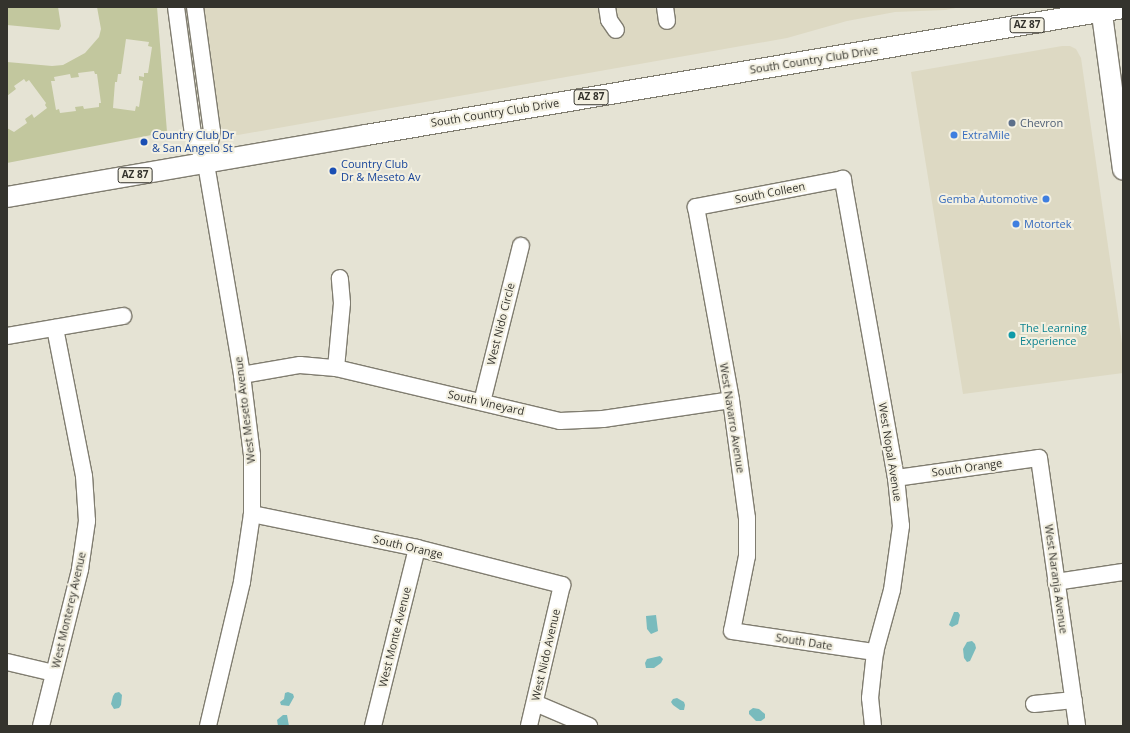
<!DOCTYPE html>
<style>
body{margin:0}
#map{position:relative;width:1130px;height:733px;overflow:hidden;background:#e5e3d4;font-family:"Open Sans",sans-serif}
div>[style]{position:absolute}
.built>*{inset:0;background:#ddd9c3}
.green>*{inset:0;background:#c2c79e}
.water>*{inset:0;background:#79bbbd}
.roads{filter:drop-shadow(1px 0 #807d70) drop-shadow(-1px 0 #807d70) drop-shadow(0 1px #807d70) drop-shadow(0 -1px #807d70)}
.minor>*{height:16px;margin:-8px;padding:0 8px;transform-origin:8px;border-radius:8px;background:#fff}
.major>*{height:20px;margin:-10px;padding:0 10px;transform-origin:10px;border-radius:10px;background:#fff}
.dots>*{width:11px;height:11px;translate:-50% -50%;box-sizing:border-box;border:2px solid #f3f0e1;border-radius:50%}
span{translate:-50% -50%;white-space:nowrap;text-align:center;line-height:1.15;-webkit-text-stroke:4px #f3f0e1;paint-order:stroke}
.shield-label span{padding:1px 3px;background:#f3f0e1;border:1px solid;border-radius:3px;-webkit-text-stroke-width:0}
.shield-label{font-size:10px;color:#34332d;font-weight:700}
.street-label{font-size:11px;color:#34332d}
.service-label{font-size:11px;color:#4e5e75}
.left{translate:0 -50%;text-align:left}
.shop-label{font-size:11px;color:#366cbe}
.right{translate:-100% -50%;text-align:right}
.transit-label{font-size:11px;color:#164399}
.culture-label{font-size:11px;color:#0d838f}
.frame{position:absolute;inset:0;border:8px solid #34332d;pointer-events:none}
</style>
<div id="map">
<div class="built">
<div style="clip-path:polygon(203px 7px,961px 7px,945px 10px,895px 12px,847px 21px,787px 38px,238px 135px,230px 134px,224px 131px,220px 125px)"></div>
<div style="clip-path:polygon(1062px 46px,1070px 46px,1076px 49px,1081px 58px,1123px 350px,1123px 373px,963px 394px,911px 72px)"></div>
</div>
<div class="green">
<div style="clip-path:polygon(7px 7px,58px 7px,61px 26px,59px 30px,7px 25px)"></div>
<div style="clip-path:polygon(evenodd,97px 7px,157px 7px,167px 132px,7px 163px,7px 128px,14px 132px,27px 123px,25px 119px,32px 114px,34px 118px,47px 108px,45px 105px,46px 103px,29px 80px,26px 82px,24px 79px,14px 86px,16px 89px,7px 96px,7px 62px,52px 66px,63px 65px,85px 53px,99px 37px,101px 29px,97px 7px,126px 39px,149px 42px,148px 46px,152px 47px,148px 73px,144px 73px,144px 77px,139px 76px,139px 80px,143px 81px,139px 107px,136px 106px,135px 111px,113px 108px,115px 82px,117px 82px,118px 74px,121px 74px,126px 39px,97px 7px,94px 71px,95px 74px,97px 74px,101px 103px,99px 103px,99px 107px,84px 109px,83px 106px,75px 107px,76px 111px,60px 113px,59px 109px,56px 110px,51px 81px,55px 81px,54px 77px,70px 74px,71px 78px,79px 77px,78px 73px,94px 71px)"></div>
</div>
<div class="water">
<div style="clip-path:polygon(954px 612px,958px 612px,960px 615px,958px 624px,952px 627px,949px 625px)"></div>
<div style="clip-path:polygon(656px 615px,658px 631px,651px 634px,647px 629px,646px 616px)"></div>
<div style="clip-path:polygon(972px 641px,975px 644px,976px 648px,970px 661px,967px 662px,964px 658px,963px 649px,967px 642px)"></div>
<div style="clip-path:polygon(660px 656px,663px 659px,661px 663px,654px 668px,646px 668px,645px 663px,647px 659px)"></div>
<div style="clip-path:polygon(119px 692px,122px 695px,121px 705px,119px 708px,114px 709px,111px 704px,113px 696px,115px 693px)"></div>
<div style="clip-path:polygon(288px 692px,293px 694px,294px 697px,289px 706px,281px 705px,280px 702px,284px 699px,285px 693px)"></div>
<div style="clip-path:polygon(677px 698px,684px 702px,685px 705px,684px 710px,680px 710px,673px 705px,671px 702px,673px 699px)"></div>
<div style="clip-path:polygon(753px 708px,759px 709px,765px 714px,765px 718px,761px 721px,756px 721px,749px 714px,749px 711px)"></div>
<div style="clip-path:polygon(283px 715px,287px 715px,289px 726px,278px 726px,277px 720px)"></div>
</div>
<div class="roads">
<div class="minor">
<div style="left:176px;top:7px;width:128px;rotate:82.4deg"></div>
<div style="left:193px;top:134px;width:33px;rotate:67deg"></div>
<div style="left:206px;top:164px;width:214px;rotate:80.3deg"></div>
<div style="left:242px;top:375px;width:81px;rotate:82.9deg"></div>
<div style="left:252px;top:455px;width:59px;rotate:90deg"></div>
<div style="left:252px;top:514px;width:69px;rotate:98.4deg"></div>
<div style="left:242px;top:582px;width:148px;rotate:103.3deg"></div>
<div style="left:195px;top:7px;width:125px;rotate:82.2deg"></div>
<div style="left:212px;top:131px;width:34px;rotate:100deg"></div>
<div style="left:607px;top:7px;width:13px;rotate:81deg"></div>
<div style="left:609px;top:20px;width:12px;rotate:55deg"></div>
<div style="left:665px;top:7px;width:14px;rotate:82deg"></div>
<div style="left:7px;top:336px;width:118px;rotate:-9.8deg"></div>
<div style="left:336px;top:368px;width:65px;rotate:-84.7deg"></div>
<div style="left:342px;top:303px;width:25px;rotate:-95deg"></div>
<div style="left:242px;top:375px;width:59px;rotate:-9.8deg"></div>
<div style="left:300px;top:365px;width:36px;rotate:5deg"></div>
<div style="left:336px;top:368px;width:230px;rotate:13.3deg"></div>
<div style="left:560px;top:421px;width:43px;rotate:-2.7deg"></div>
<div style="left:603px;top:419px;width:129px;rotate:-8.4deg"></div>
<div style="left:482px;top:402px;width:161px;rotate:-76deg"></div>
<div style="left:896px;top:478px;width:144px;rotate:-8deg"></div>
<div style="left:1039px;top:458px;width:271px;rotate:81.9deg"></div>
<div style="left:252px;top:514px;width:168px;rotate:11.6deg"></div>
<div style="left:417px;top:548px;width:150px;rotate:14.3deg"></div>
<div style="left:562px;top:585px;width:145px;rotate:103.2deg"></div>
<div style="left:1056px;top:582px;width:68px;rotate:-8.5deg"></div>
<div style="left:7px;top:662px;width:48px;rotate:13.2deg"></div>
<div style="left:535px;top:703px;width:59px;rotate:23.1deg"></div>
<div style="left:1034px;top:704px;width:40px;rotate:-5.7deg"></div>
<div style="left:41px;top:726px;width:162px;rotate:-76deg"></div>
<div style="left:80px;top:569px;width:49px;rotate:-81.7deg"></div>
<div style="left:87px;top:521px;width:45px;rotate:-93.8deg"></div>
<div style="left:84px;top:476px;width:151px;rotate:-101.1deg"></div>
<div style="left:373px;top:726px;width:183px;rotate:-76.1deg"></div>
<div style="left:873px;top:726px;width:28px;rotate:-96deg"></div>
<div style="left:870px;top:698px;width:46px;rotate:-83.8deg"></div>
<div style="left:875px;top:652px;width:64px;rotate:-74.7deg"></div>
<div style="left:892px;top:590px;width:65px;rotate:-82deg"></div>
<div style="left:901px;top:526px;width:48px;rotate:-95.9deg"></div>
<div style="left:896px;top:478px;width:304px;rotate:-100.1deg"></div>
<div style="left:843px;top:179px;width:150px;rotate:169.2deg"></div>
<div style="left:696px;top:207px;width:196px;rotate:79.7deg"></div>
<div style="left:731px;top:400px;width:119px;rotate:82.3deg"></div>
<div style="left:747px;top:518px;width:38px;rotate:90deg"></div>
<div style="left:747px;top:556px;width:76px;rotate:101.3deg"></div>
<div style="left:732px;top:631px;width:145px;rotate:8.4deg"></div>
</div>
<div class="major">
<div style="left:1101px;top:7px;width:164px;rotate:82.3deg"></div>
<div style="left:7px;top:197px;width:364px;rotate:-9.8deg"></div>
<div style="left:366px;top:135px;width:768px;rotate:-9.52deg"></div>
</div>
</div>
<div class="dots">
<div style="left:1012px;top:123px;background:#5c6f8a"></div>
<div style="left:954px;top:135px;background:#3f7fe0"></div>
<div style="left:144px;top:142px;background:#1a4fb4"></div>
<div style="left:333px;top:171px;background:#1a4fb4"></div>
<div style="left:1046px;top:199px;background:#3f7fe0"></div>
<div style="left:1016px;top:224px;background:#3f7fe0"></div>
<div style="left:1012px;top:335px;background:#0f9aa8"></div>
</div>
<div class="shield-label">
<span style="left:1027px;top:25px">AZ 87</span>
<span style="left:591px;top:97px">AZ 87</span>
<span style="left:135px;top:175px">AZ 87</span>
</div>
<div class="street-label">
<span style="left:814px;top:60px;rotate:-9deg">South Country Club Drive</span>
<span style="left:495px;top:113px;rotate:-9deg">South Country Club Drive</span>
<span style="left:770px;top:193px;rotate:-11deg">South Colleen</span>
<span style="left:501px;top:324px;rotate:-76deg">West Nido Circle</span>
<span style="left:486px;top:403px;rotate:13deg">South Vineyard</span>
<span style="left:245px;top:410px;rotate:-97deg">West Meseto Avenue</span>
<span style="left:732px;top:418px;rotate:81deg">West Navarro Avenue</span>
<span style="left:890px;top:452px;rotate:81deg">West Nopal Avenue</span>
<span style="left:967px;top:468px;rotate:-8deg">South Orange</span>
<span style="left:408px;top:547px;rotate:13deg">South Orange</span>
<span style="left:1056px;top:579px;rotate:82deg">West Naranja Avenue</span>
<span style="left:69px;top:610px;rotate:-77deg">West Monterey Avenue</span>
<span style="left:395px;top:637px;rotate:-76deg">West Monte Avenue</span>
<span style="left:804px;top:642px;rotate:9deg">South Date</span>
<span style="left:546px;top:655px;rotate:-77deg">West Nido Avenue</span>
</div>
<div class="service-label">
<span class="left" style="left:1020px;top:123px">Chevron</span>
</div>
<div class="shop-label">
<span class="left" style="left:962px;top:135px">ExtraMile</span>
<span class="right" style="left:1038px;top:199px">Gemba Automotive</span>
<span class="left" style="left:1024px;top:224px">Motortek</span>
</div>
<div class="transit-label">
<span class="left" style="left:152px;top:142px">Country Club Dr<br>&amp; San Angelo St</span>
<span class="left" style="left:341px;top:171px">Country Club<br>Dr &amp; Meseto Av</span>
</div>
<div class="culture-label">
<span class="left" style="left:1020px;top:335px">The Learning<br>Experience</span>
</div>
<div class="frame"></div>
</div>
